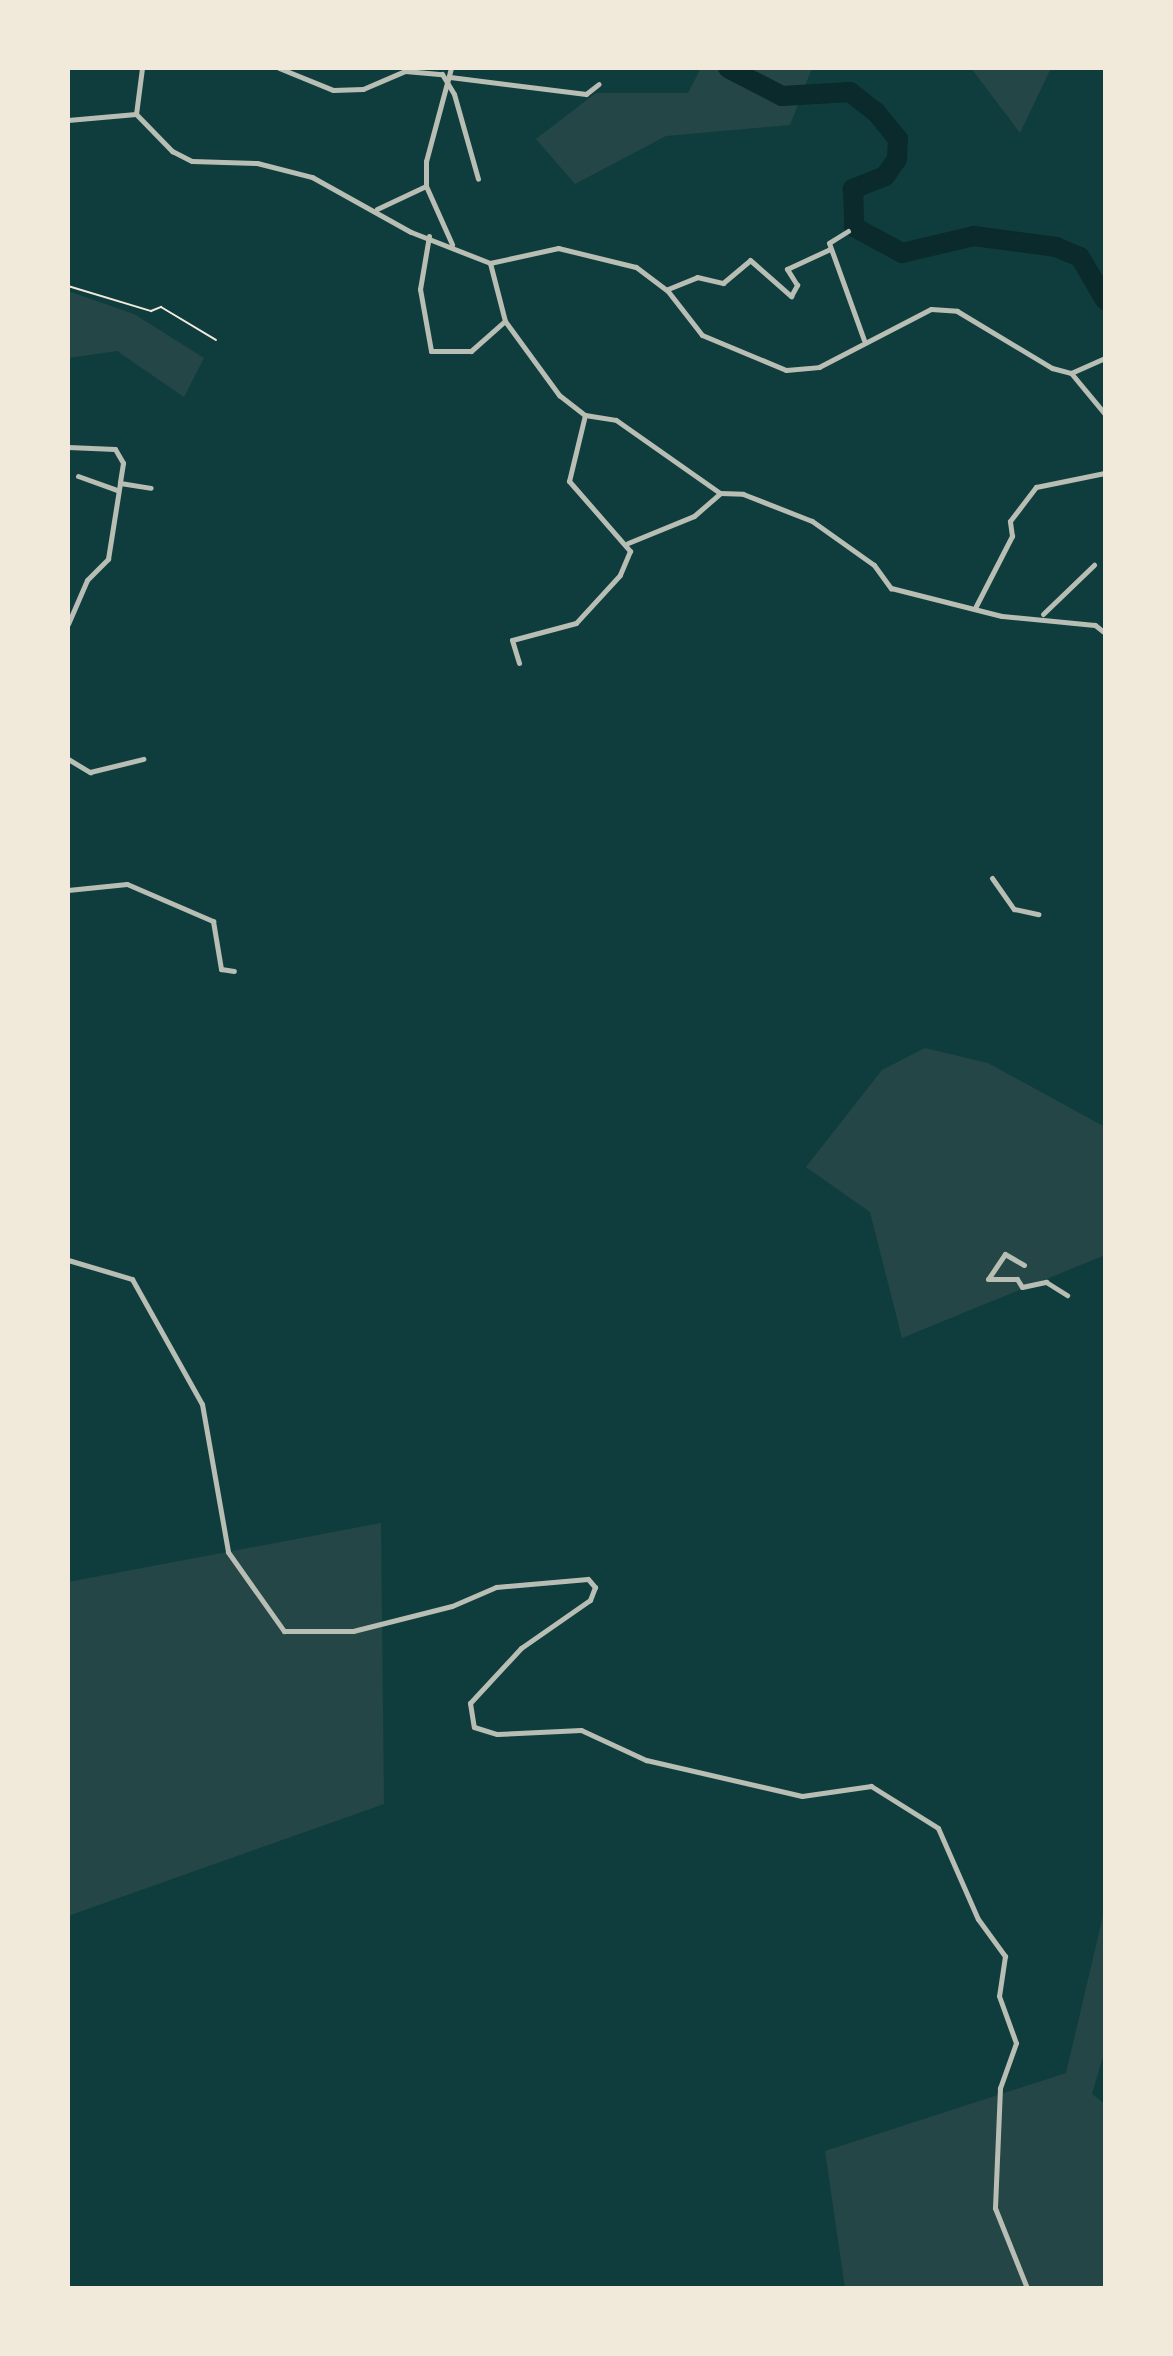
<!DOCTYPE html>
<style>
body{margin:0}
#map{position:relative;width:1173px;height:2356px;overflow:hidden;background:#0f3d3e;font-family:Lora,serif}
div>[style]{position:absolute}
.green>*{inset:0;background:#244646}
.river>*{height:20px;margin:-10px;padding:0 10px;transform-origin:10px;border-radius:10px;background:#0a2a2b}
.path>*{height:2px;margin:-1px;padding:0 1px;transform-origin:1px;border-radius:1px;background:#f1e9da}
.minor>*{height:5px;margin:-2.5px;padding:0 2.5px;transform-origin:2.5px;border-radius:2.5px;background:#b8beb3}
span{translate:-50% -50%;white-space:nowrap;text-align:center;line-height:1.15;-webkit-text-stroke:7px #f1e9da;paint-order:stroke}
.frame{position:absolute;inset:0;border:70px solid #f1e9da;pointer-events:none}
</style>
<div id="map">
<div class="green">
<div style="clip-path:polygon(701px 68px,812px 68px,790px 125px,666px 136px,575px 184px,536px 139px,596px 93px,688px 93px)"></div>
<div style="clip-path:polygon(971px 68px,1051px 68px,1020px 133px)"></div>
<div style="clip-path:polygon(68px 291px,134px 314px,204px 358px,184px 397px,117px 351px,68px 358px)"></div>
<div style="clip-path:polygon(925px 1048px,988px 1063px,1105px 1127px,1105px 1255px,902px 1338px,870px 1212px,806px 1167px,882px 1070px)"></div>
<div style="clip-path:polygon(381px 1523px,384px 1804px,68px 1916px,68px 1582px)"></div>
<div style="clip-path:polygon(1105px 1907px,1105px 2050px,1092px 2094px,1105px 2104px,1105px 2288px,845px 2288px,825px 2151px,1066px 2073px)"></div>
</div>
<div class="river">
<div style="left:728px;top:68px;width:61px;rotate:27.4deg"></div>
<div style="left:782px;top:96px;width:68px;rotate:-3.4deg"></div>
<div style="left:850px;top:92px;width:33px;rotate:38deg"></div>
<div style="left:876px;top:112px;width:35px;rotate:51deg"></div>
<div style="left:898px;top:139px;width:20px;rotate:93deg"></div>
<div style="left:897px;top:159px;width:21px;rotate:125deg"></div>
<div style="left:885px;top:176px;width:35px;rotate:158deg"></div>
<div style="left:853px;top:189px;width:38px;rotate:88deg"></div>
<div style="left:854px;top:227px;width:55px;rotate:28.4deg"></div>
<div style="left:902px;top:253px;width:74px;rotate:-13.3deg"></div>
<div style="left:974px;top:236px;width:83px;rotate:7.6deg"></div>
<div style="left:1056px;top:247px;width:26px;rotate:23deg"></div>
<div style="left:1080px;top:257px;width:50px;rotate:59.8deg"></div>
</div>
<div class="path">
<div style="left:68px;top:286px;width:87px;rotate:16.8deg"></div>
<div style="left:151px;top:311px;width:11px;rotate:-22deg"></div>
<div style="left:161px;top:307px;width:64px;rotate:31deg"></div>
</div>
<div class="minor">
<div style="left:142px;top:68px;width:46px;rotate:97.4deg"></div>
<div style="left:136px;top:114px;width:52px;rotate:45.8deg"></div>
<div style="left:172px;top:151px;width:22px;rotate:27deg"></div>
<div style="left:192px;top:161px;width:65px;rotate:1.8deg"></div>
<div style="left:257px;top:163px;width:57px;rotate:14.3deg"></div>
<div style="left:312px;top:177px;width:113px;rotate:29.1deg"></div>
<div style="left:411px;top:232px;width:85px;rotate:21.4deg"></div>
<div style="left:490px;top:263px;width:60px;rotate:75.5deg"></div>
<div style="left:505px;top:321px;width:92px;rotate:53.9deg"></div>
<div style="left:559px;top:395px;width:33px;rotate:38deg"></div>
<div style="left:585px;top:415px;width:68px;rotate:103.6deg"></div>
<div style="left:569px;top:481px;width:93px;rotate:48.9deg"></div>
<div style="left:630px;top:551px;width:26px;rotate:113deg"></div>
<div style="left:620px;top:575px;width:65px;rotate:132.5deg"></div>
<div style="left:576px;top:623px;width:66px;rotate:165.1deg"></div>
<div style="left:512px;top:640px;width:24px;rotate:73deg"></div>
<div style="left:279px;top:68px;width:58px;rotate:22.2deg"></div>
<div style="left:333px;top:90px;width:30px;rotate:-2deg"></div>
<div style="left:363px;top:89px;width:46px;rotate:-23.2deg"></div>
<div style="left:405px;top:71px;width:37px;rotate:5deg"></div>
<div style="left:442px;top:74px;width:23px;rotate:59deg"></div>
<div style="left:454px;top:94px;width:88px;rotate:74.2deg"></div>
<div style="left:451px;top:68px;width:96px;rotate:105deg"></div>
<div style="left:426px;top:161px;width:25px;rotate:90deg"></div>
<div style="left:426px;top:186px;width:64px;rotate:65.9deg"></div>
<div style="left:450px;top:77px;width:137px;rotate:7.1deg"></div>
<div style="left:586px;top:94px;width:16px;rotate:-38deg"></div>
<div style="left:68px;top:120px;width:68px;rotate:-5deg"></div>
<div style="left:377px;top:209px;width:54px;rotate:-25.1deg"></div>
<div style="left:848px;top:231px;width:22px;rotate:148deg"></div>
<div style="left:829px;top:243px;width:103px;rotate:70.2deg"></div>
<div style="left:429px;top:236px;width:54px;rotate:99.6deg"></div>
<div style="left:420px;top:289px;width:63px;rotate:79.9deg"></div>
<div style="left:431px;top:351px;width:40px"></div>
<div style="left:471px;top:351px;width:45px;rotate:-41.4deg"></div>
<div style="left:490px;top:263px;width:70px;rotate:-12.4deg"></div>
<div style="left:558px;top:248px;width:80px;rotate:13.7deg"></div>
<div style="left:636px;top:267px;width:39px;rotate:37deg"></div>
<div style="left:667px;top:290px;width:57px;rotate:52.1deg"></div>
<div style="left:702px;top:335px;width:91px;rotate:22.6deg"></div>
<div style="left:786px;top:370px;width:33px;rotate:-5deg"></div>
<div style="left:819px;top:367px;width:126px;rotate:-27.4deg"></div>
<div style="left:931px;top:309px;width:26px;rotate:4deg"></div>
<div style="left:957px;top:311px;width:111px;rotate:31deg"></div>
<div style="left:1052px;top:368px;width:20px;rotate:15deg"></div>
<div style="left:1071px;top:373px;width:37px;rotate:-24deg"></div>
<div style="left:668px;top:289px;width:31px;rotate:-22deg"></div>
<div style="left:697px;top:277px;width:27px;rotate:13deg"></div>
<div style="left:723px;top:283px;width:35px;rotate:-40deg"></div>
<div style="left:750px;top:260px;width:55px;rotate:41.3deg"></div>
<div style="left:791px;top:296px;width:13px;rotate:-61deg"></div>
<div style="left:797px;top:285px;width:19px;rotate:-122deg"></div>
<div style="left:787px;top:269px;width:47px;rotate:-24.9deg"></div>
<div style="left:1071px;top:373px;width:53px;rotate:50.3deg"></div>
<div style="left:585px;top:415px;width:31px;rotate:9deg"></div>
<div style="left:616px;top:420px;width:127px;rotate:35.1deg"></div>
<div style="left:68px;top:447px;width:47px;rotate:2.4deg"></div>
<div style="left:115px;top:449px;width:16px;rotate:60deg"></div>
<div style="left:123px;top:463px;width:20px;rotate:99deg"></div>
<div style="left:120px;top:483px;width:31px;rotate:9deg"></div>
<div style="left:78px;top:476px;width:41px;rotate:19.7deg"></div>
<div style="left:628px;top:543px;width:71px;rotate:-22.2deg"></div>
<div style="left:694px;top:516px;width:35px;rotate:-41deg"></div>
<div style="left:720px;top:493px;width:23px;rotate:2deg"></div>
<div style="left:743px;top:494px;width:74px;rotate:21.4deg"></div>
<div style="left:812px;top:521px;width:76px;rotate:35.4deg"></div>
<div style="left:874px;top:565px;width:29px;rotate:54deg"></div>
<div style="left:891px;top:588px;width:114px;rotate:14.2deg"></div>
<div style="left:1002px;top:616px;width:93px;rotate:5.5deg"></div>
<div style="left:1095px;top:625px;width:13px;rotate:39deg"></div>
<div style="left:976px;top:606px;width:79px;rotate:-62.8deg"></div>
<div style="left:1012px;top:536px;width:15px;rotate:-98deg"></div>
<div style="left:1010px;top:521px;width:43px;rotate:-52.6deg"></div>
<div style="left:1036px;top:487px;width:70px;rotate:-11.5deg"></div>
<div style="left:1043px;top:614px;width:71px;rotate:-43.9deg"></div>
<div style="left:68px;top:624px;width:48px;rotate:-66.6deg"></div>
<div style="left:87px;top:580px;width:30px;rotate:-45deg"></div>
<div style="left:108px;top:559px;width:77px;rotate:-81deg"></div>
<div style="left:68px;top:759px;width:26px;rotate:31deg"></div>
<div style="left:90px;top:772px;width:55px;rotate:-13.8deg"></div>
<div style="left:992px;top:878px;width:38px;rotate:55deg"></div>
<div style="left:1014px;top:909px;width:25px;rotate:12deg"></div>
<div style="left:68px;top:890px;width:59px;rotate:-5.8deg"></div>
<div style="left:127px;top:884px;width:94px;rotate:23.3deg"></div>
<div style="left:213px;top:921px;width:49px;rotate:80.5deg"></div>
<div style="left:221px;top:969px;width:13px;rotate:9deg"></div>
<div style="left:68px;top:1260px;width:67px;rotate:16.5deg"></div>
<div style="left:132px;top:1279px;width:143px;rotate:60.8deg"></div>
<div style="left:202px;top:1404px;width:150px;rotate:80deg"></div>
<div style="left:228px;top:1552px;width:97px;rotate:54.7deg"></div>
<div style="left:284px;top:1631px;width:69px"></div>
<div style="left:353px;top:1631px;width:102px;rotate:-14.2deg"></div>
<div style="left:452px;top:1606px;width:48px;rotate:-23.4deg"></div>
<div style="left:496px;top:1587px;width:92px;rotate:-5deg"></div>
<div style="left:588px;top:1579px;width:11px;rotate:49deg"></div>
<div style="left:595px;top:1587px;width:14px;rotate:111deg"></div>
<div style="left:590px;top:1600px;width:84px;rotate:145.2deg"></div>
<div style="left:521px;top:1648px;width:75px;rotate:132.8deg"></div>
<div style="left:470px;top:1703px;width:24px;rotate:81deg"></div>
<div style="left:474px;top:1727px;width:24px;rotate:17deg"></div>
<div style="left:497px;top:1734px;width:84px;rotate:-2.7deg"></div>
<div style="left:581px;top:1730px;width:72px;rotate:24.8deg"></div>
<div style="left:646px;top:1760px;width:160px;rotate:13deg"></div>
<div style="left:802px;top:1796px;width:70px;rotate:-8.2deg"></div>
<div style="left:871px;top:1786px;width:79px;rotate:32.1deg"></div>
<div style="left:938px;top:1828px;width:99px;rotate:66.3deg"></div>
<div style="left:978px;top:1919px;width:46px;rotate:53.9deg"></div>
<div style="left:1005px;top:1956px;width:40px;rotate:98.5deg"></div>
<div style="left:999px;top:1996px;width:50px;rotate:70.1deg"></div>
<div style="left:1016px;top:2043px;width:48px;rotate:109.6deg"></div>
<div style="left:1000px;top:2088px;width:120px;rotate:92.4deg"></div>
<div style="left:995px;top:2208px;width:86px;rotate:68.2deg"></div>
<div style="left:1024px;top:1265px;width:22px;rotate:-150deg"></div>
<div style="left:1005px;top:1254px;width:30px;rotate:124deg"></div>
<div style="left:988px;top:1279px;width:29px"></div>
<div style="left:1017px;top:1279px;width:9px;rotate:58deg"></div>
<div style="left:1022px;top:1287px;width:25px;rotate:-12deg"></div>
<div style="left:1046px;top:1282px;width:25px;rotate:32deg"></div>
</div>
<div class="frame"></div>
</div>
